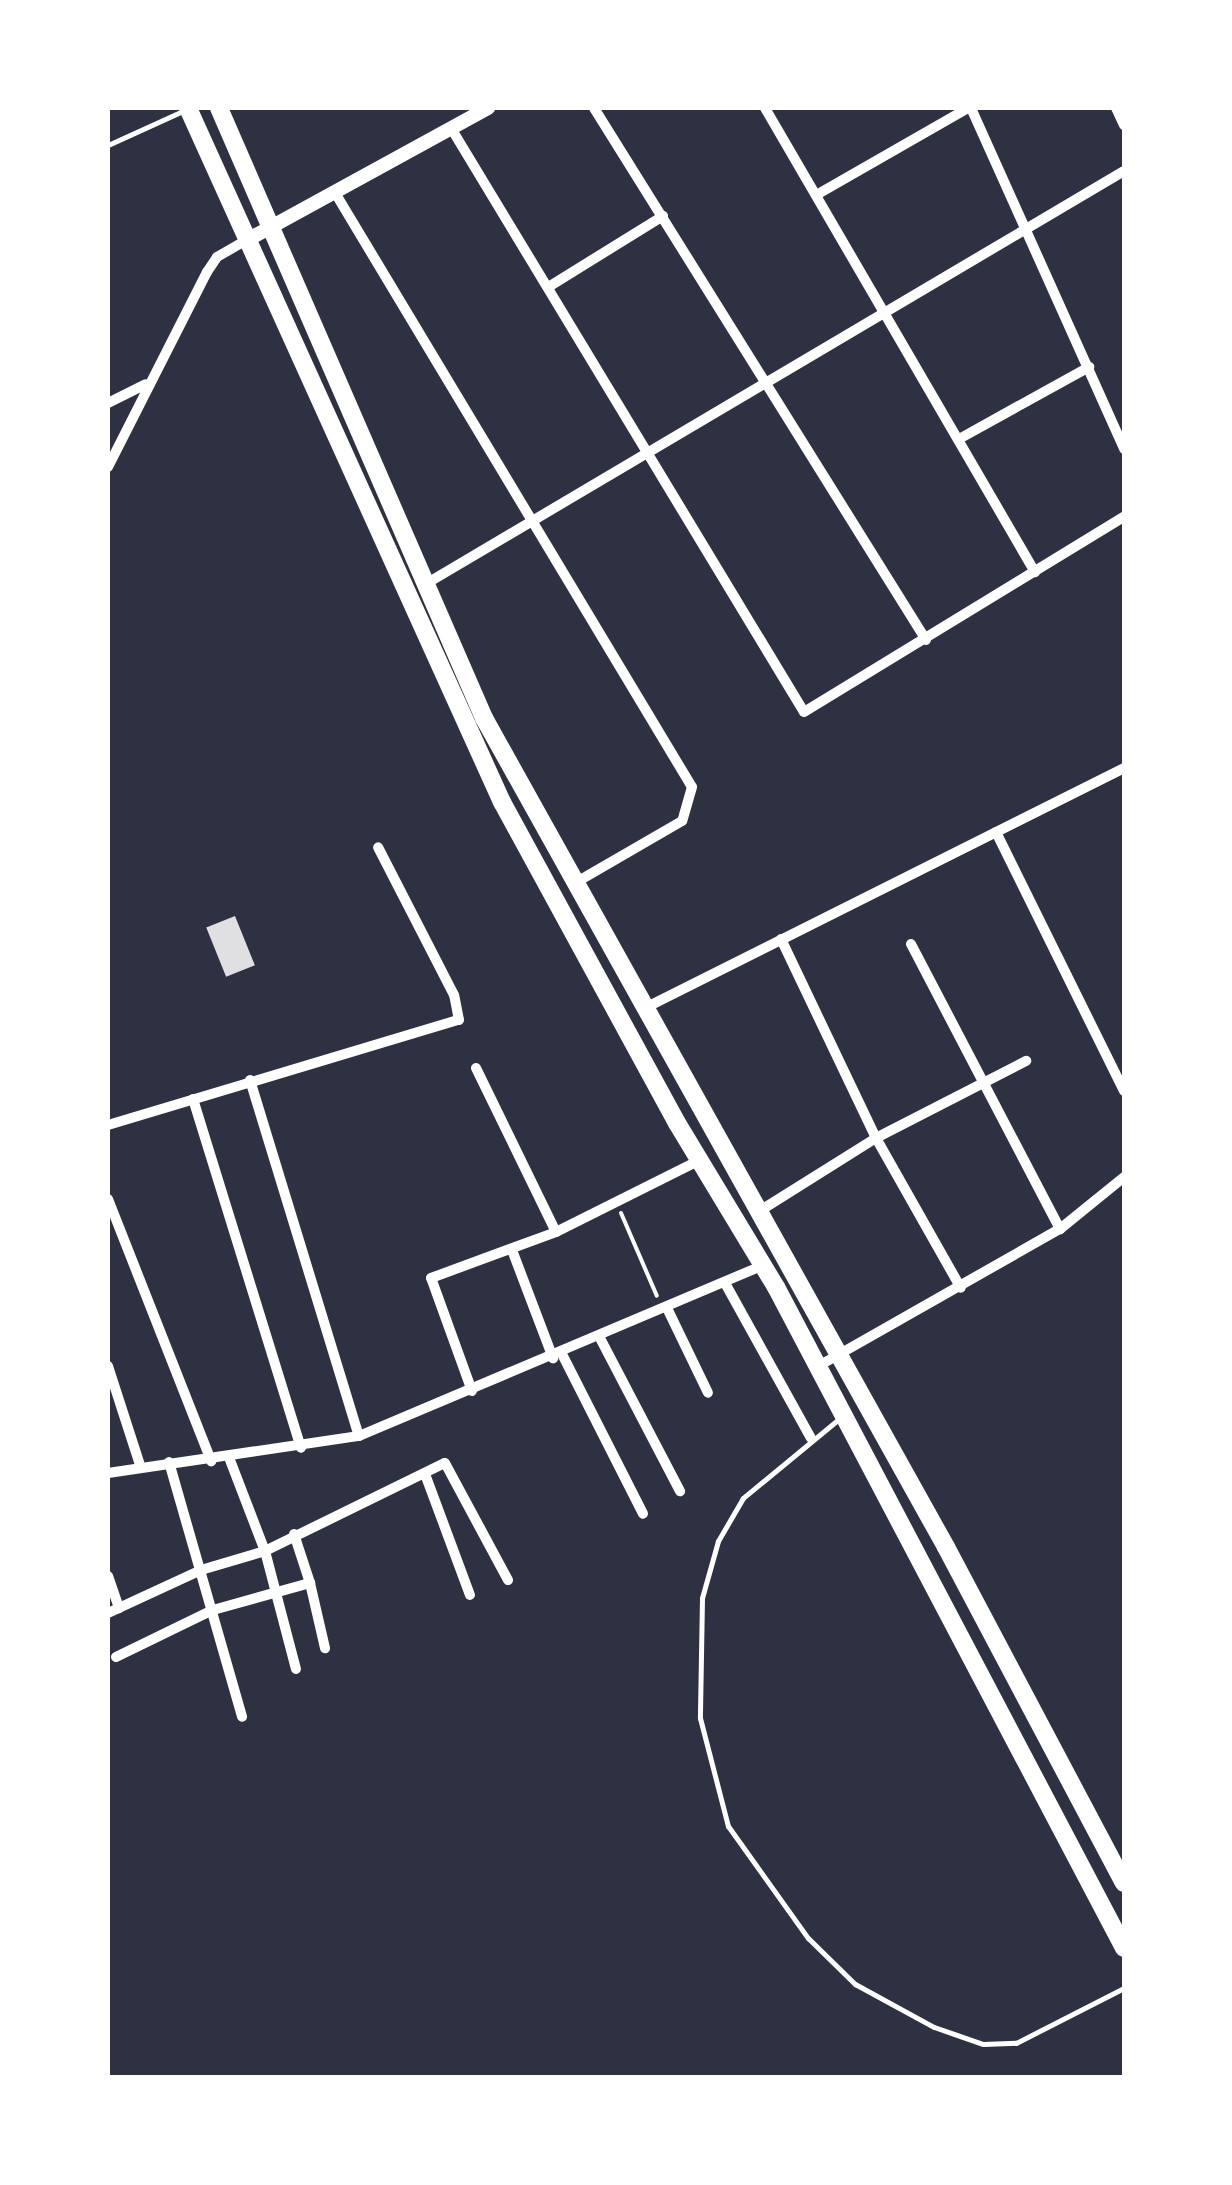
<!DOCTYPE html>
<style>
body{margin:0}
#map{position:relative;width:1232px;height:2185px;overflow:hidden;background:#2d3142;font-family:Signika,sans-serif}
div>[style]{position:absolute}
.building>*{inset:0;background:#e0e0e3;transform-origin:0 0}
.path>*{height:4px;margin:-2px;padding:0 2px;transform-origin:2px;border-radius:2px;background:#fff}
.service>*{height:5px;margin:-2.5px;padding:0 2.5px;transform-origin:2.5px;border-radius:2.5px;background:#fff}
.minor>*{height:10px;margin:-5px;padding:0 5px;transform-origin:5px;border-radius:5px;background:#fff}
.tertiary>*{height:14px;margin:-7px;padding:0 7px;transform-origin:7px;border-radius:7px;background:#fff}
.trunk>*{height:18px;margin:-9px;padding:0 9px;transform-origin:9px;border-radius:9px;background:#fff}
span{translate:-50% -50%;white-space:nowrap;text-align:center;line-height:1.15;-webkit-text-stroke:8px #fff;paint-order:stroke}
.frame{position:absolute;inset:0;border:110px solid #fff;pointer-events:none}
</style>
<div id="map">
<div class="building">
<div style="left:235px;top:916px;width:53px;height:31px;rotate:68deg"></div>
</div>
<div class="path">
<div style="left:621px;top:1213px;width:90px;rotate:66.6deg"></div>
</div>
<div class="service">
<div style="left:108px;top:145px;width:87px;rotate:-24.5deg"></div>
<div style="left:840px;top:1418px;width:126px;rotate:140.5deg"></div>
<div style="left:743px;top:1498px;width:50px;rotate:120.2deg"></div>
<div style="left:718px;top:1541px;width:59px;rotate:105.7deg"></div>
<div style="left:702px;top:1598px;width:120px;rotate:91deg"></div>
<div style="left:700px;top:1718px;width:112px;rotate:75.5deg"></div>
<div style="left:728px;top:1826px;width:138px;rotate:54.5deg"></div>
<div style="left:808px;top:1938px;width:66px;rotate:44.4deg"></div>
<div style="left:855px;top:1984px;width:90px;rotate:28.6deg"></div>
<div style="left:934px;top:2027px;width:52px;rotate:19.1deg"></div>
<div style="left:983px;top:2044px;width:33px;rotate:-2deg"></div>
<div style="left:1016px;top:2043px;width:121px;rotate:-27deg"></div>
</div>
<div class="minor">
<div style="left:594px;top:108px;width:627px;rotate:58.03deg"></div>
<div style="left:765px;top:108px;width:537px;rotate:59.81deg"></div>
<div style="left:971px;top:108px;width:374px;rotate:65.8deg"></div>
<div style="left:1116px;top:108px;width:19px;rotate:65deg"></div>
<div style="left:451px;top:128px;width:682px;rotate:58.85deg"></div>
<div style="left:804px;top:712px;width:375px;rotate:-31.4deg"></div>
<div style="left:818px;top:194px;width:173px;rotate:-29.8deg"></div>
<div style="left:337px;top:196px;width:689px;rotate:59.01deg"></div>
<div style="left:692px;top:787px;width:35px;rotate:106deg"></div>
<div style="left:682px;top:821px;width:124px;rotate:149.9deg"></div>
<div style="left:550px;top:286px;width:133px;rotate:-31.8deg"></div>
<div style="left:108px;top:403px;width:42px;rotate:-26.6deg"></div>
<div style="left:959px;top:439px;width:149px;rotate:-29deg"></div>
<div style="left:108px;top:467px;width:219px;rotate:-63.1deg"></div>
<div style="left:207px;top:272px;width:18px;rotate:-56deg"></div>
<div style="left:217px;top:257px;width:34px;rotate:-30deg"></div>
<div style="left:424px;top:585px;width:813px;rotate:-30.6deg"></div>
<div style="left:996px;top:832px;width:289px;rotate:63.7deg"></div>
<div style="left:781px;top:939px;width:221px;rotate:64.5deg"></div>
<div style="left:876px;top:1138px;width:172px;rotate:60.5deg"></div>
<div style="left:911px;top:944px;width:322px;rotate:62.4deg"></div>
<div style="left:645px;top:1008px;width:536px;rotate:-26.61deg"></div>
<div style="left:476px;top:1068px;width:182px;rotate:64deg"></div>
<div style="left:250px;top:1080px;width:372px;rotate:73deg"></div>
<div style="left:193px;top:1099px;width:365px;rotate:72.8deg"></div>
<div style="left:108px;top:1125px;width:366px;rotate:-16.7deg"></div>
<div style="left:459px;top:1020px;width:25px;rotate:-101deg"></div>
<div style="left:454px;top:995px;width:166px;rotate:-117.2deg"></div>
<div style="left:108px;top:1199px;width:282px;rotate:68.5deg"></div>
<div style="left:758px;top:1212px;width:139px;rotate:-32.1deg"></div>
<div style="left:876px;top:1138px;width:169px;rotate:-27.2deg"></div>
<div style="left:512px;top:1250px;width:116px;rotate:69.2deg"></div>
<div style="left:725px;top:1283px;width:177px;rotate:61deg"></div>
<div style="left:667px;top:1308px;width:94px;rotate:64.2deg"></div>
<div style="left:600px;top:1338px;width:173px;rotate:62.4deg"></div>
<div style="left:562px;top:1354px;width:179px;rotate:63.1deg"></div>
<div style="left:108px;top:1366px;width:107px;rotate:72.1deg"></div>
<div style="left:815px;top:1368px;width:282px;rotate:-29.6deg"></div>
<div style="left:1060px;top:1229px;width:82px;rotate:-39.1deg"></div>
<div style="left:472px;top:1391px;width:120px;rotate:-109.9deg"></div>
<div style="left:431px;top:1278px;width:133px;rotate:-20.2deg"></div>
<div style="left:556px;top:1232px;width:161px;rotate:-26.6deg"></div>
<div style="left:230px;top:1460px;width:97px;rotate:69deg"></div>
<div style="left:265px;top:1551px;width:122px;rotate:75.3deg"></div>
<div style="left:169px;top:1462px;width:265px;rotate:74deg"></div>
<div style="left:108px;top:1473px;width:254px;rotate:-8.4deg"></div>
<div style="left:359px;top:1436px;width:440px;rotate:-22.9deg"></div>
<div style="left:425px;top:1474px;width:129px;rotate:69.6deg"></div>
<div style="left:294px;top:1534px;width:52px;rotate:71.9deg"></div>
<div style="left:108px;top:1576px;width:34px;rotate:71deg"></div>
<div style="left:108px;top:1613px;width:102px;rotate:-24.8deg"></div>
<div style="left:201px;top:1570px;width:67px;rotate:-16.5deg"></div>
<div style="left:265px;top:1551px;width:200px;rotate:-26.1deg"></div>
<div style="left:445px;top:1463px;width:133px;rotate:61.7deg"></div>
<div style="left:116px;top:1657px;width:108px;rotate:-25.9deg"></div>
<div style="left:213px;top:1610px;width:101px;rotate:-15.6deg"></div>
<div style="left:310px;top:1583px;width:67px;rotate:77deg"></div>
</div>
<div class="tertiary">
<div style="left:247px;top:240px;width:275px;rotate:-28.7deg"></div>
</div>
<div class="trunk">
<div style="left:188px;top:108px;width:762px;rotate:65.66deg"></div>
<div style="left:502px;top:802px;width:366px;rotate:61.4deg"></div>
<div style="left:677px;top:1123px;width:192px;rotate:58.9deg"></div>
<div style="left:776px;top:1287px;width:747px;rotate:62.23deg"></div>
<div style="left:219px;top:108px;width:665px;rotate:66.52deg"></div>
<div style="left:484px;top:718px;width:949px;rotate:60.87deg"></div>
<div style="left:946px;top:1547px;width:380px;rotate:62.1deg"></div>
</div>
<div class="frame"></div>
</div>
